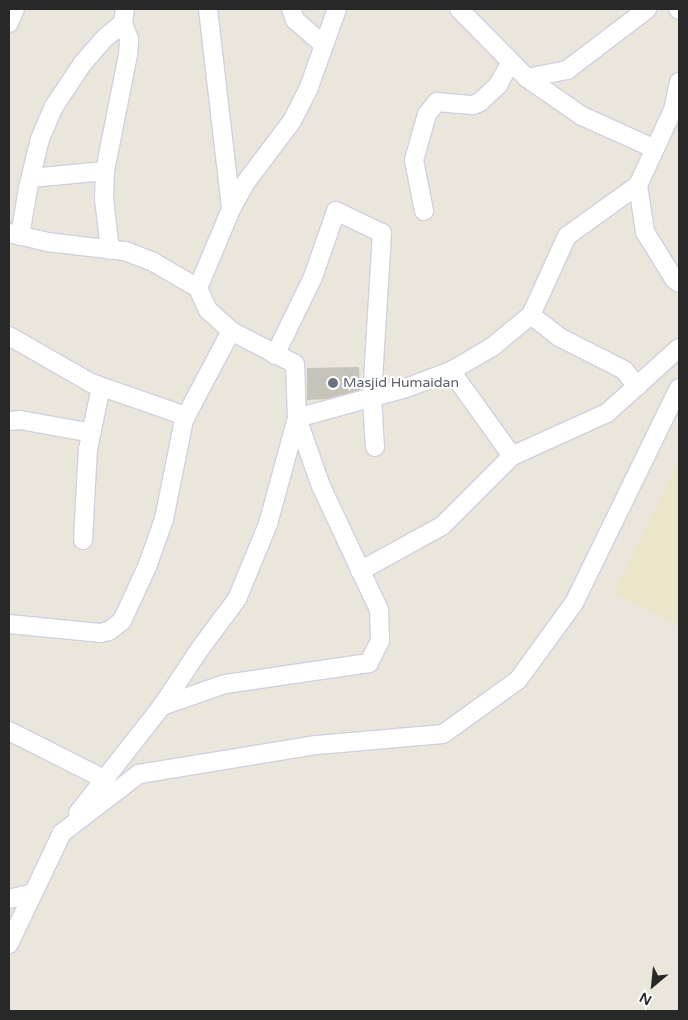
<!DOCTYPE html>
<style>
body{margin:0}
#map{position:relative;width:688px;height:1020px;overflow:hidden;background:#eae6db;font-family:"Varela Round",sans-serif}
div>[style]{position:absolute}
.education>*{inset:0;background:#ebe6ca}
.building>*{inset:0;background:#c5c3ba}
.roads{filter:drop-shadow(1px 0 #d0d0e1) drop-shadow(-1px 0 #d0d0e1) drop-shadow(0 1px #d0d0e1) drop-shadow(0 -1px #d0d0e1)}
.minor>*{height:18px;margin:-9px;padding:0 9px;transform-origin:9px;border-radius:9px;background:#fff}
.dots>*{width:14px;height:14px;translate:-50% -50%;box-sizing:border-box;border:2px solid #fff;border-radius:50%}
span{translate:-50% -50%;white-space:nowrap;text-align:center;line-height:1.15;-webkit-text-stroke:4.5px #fff;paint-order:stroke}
.worship-label{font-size:14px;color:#5b616d}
.left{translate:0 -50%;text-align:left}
.frame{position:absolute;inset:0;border:10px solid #282828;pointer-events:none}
.north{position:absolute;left:628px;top:960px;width:50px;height:50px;-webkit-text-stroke:4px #fff;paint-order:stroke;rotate:208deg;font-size:14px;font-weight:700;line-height:20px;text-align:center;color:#282828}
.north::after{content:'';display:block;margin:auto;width:18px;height:22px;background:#282828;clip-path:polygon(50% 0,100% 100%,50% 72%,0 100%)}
</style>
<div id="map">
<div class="education">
<div style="clip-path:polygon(679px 462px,679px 626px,614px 594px)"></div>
</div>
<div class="building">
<div style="clip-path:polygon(359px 367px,360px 390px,326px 399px,307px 400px,307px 368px)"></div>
</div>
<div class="roads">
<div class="minor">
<div style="left:208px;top:9px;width:201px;rotate:83.4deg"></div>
<div style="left:291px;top:9px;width:12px;rotate:70deg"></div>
<div style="left:295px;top:20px;width:37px;rotate:41deg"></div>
<div style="left:459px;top:9px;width:97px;rotate:45.4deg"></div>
<div style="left:527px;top:78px;width:67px;rotate:34.6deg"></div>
<div style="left:582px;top:116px;width:80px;rotate:24.3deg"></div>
<div style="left:678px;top:9px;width:1px;rotate:45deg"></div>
<div style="left:9px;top:23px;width:15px;rotate:-67deg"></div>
<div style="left:527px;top:78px;width:41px;rotate:-11.3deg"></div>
<div style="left:567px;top:70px;width:101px;rotate:-37.3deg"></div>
<div style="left:679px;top:82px;width:29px;rotate:102deg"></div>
<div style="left:673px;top:110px;width:83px;rotate:115deg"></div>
<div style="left:638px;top:185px;width:48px;rotate:81.5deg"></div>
<div style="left:645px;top:232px;width:55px;rotate:58.3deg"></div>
<div style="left:674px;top:279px;width:6px;rotate:39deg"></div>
<div style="left:31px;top:178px;width:74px;rotate:-5.4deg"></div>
<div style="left:424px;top:211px;width:52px;rotate:-101.1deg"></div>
<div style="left:414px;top:160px;width:48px;rotate:-74.2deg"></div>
<div style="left:427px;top:114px;width:16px;rotate:-50deg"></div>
<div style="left:437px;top:102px;width:36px;rotate:5deg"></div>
<div style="left:473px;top:105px;width:8px;rotate:-23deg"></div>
<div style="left:480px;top:102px;width:25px;rotate:-43deg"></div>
<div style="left:498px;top:85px;width:26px;rotate:-61deg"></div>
<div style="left:9px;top:233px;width:39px;rotate:13deg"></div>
<div style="left:47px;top:242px;width:79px;rotate:6.6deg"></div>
<div style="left:125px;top:251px;width:30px;rotate:21deg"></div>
<div style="left:153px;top:262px;width:52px;rotate:30deg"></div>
<div style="left:198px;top:288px;width:24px;rotate:66deg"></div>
<div style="left:208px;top:310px;width:31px;rotate:42deg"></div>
<div style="left:231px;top:331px;width:72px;rotate:27.3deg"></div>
<div style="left:295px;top:364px;width:54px;rotate:87.9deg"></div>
<div style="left:297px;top:418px;width:72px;rotate:70.6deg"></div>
<div style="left:321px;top:486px;width:137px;rotate:64.9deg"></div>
<div style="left:379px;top:610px;width:31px;rotate:88deg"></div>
<div style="left:380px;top:641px;width:25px;rotate:117deg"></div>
<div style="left:369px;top:663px;width:146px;rotate:171.7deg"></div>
<div style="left:225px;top:684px;width:67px;rotate:160.8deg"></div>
<div style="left:20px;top:236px;width:49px;rotate:-80.5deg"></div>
<div style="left:28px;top:188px;width:50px;rotate:-76.2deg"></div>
<div style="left:40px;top:139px;width:34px;rotate:-67deg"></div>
<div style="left:53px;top:108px;width:54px;rotate:-56.3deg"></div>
<div style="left:83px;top:63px;width:33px;rotate:-49deg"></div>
<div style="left:105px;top:38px;width:23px;rotate:-40deg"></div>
<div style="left:123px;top:23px;width:14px;rotate:-82deg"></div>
<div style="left:110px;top:250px;width:52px;rotate:-96.6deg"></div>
<div style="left:104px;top:198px;width:27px;rotate:-88deg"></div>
<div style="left:105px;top:171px;width:118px;rotate:-78.8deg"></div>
<div style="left:128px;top:55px;width:16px;rotate:-86deg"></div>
<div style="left:129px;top:39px;width:17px;rotate:-111deg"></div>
<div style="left:198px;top:288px;width:86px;rotate:-67.3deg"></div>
<div style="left:231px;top:209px;width:31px;rotate:-61deg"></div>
<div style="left:246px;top:182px;width:76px;rotate:-53deg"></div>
<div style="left:292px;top:121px;width:38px;rotate:-63deg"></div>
<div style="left:309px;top:87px;width:83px;rotate:-70.3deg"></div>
<div style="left:531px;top:315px;width:36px;rotate:38deg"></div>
<div style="left:559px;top:337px;width:73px;rotate:26.9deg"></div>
<div style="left:624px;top:370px;width:21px;rotate:51deg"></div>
<div style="left:9px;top:336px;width:95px;rotate:29.8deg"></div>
<div style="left:91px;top:383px;width:101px;rotate:19.2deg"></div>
<div style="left:275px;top:355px;width:87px;rotate:-64deg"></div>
<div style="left:313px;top:277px;width:70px;rotate:-70.8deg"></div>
<div style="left:336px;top:211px;width:51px;rotate:25.6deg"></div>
<div style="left:382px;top:233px;width:165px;rotate:93.5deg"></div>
<div style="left:372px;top:398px;width:49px;rotate:86.5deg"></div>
<div style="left:451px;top:371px;width:105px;rotate:54.3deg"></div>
<div style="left:9px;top:421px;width:11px;rotate:-5deg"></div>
<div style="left:20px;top:420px;width:73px;rotate:10.2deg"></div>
<div style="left:83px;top:540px;width:91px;rotate:-86.9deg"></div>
<div style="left:88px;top:449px;width:63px;rotate:-78.2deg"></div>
<div style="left:360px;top:571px;width:94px;rotate:-28.8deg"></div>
<div style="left:442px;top:526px;width:99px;rotate:-45deg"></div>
<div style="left:512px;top:456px;width:104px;rotate:-24.4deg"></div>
<div style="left:607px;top:413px;width:97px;rotate:-42.1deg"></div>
<div style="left:9px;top:624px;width:91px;rotate:5.6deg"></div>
<div style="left:100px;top:633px;width:9px;rotate:-13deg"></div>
<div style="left:109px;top:631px;width:16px;rotate:-38deg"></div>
<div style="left:122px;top:621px;width:60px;rotate:-65.2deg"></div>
<div style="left:147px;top:567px;width:51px;rotate:-70.5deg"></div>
<div style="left:164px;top:519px;width:101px;rotate:-78.6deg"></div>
<div style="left:184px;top:420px;width:101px;rotate:-62.2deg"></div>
<div style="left:9px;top:731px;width:106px;rotate:26.8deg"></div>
<div style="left:78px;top:813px;width:136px;rotate:-51.9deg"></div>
<div style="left:162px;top:706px;width:67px;rotate:-56.5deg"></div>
<div style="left:199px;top:650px;width:64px;rotate:-53.3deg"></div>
<div style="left:237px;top:599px;width:81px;rotate:-67.5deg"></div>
<div style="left:268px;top:524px;width:110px;rotate:-74.7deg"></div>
<div style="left:297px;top:418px;width:113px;rotate:-15.4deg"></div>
<div style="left:406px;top:388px;width:48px;rotate:-20.7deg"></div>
<div style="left:451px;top:371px;width:48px;rotate:-30.3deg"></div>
<div style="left:492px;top:347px;width:50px;rotate:-39.4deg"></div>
<div style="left:531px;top:315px;width:87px;rotate:-65.5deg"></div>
<div style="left:567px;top:236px;width:87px;rotate:-35.7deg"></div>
<div style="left:9px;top:899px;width:25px;rotate:-14deg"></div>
<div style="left:9px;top:944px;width:123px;rotate:-64.5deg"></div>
<div style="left:62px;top:833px;width:97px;rotate:-37.5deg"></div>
<div style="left:139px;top:774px;width:180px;rotate:-9.3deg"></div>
<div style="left:317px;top:745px;width:126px;rotate:-5deg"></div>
<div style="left:443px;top:734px;width:92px;rotate:-35.8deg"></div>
<div style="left:518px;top:680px;width:95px;rotate:-54deg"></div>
<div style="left:574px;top:603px;width:239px;rotate:-64deg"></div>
</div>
</div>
<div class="dots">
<div style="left:333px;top:383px;background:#6b7280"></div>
</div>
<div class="worship-label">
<span class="left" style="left:343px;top:383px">Masjid Humaidan</span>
</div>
<div class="frame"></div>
<div class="north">N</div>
</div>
